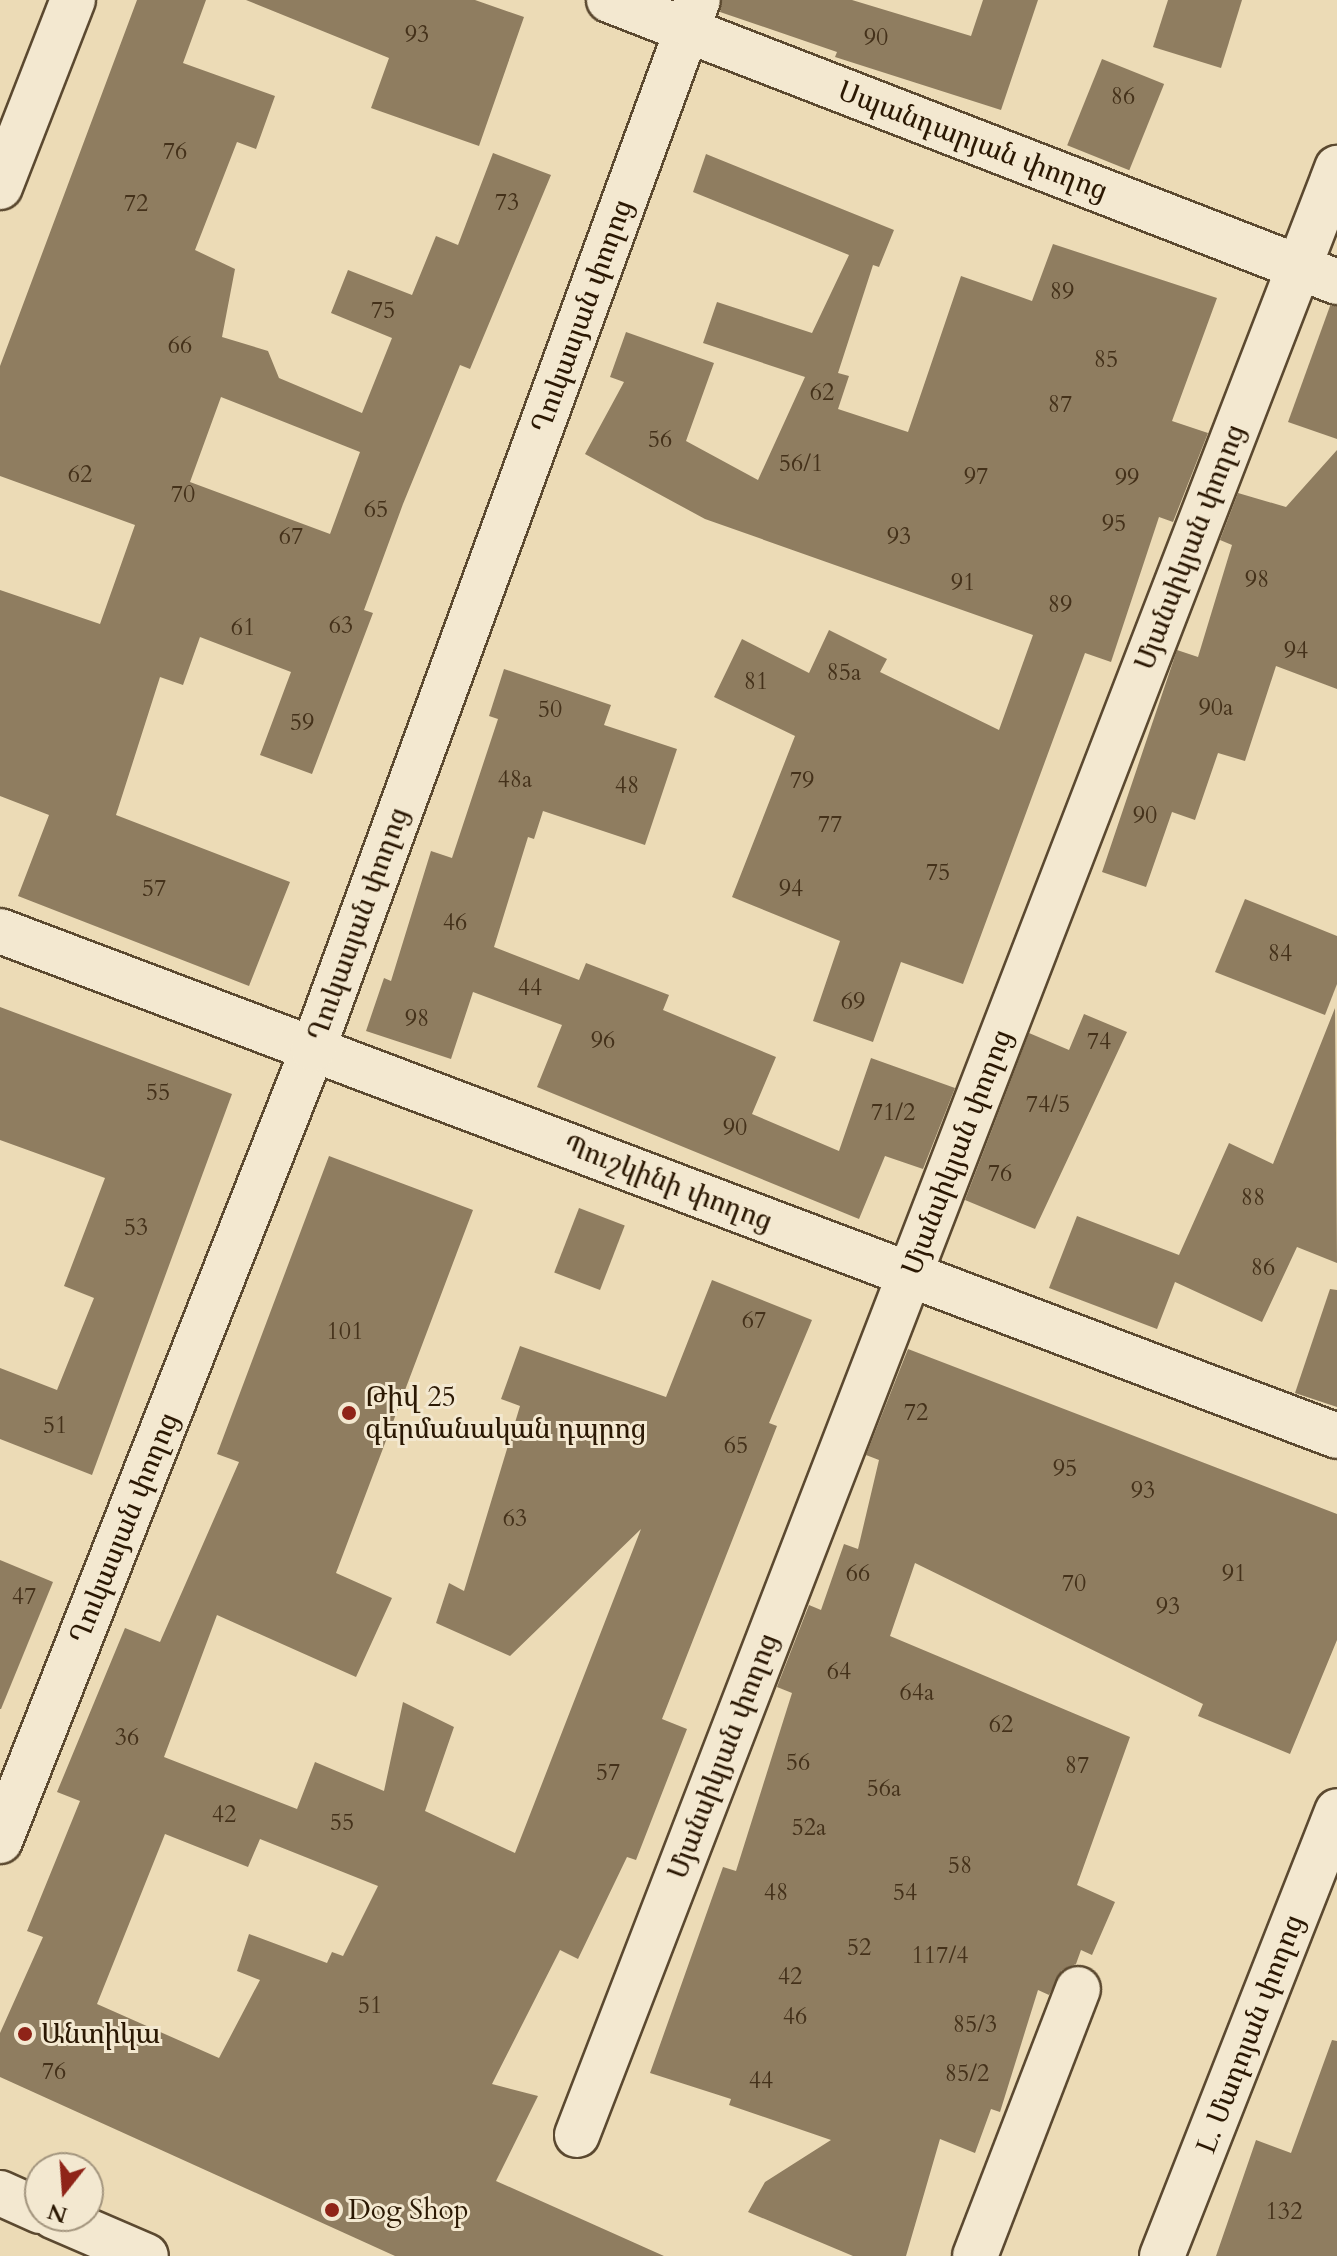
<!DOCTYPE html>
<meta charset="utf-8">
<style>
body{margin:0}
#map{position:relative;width:1337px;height:2256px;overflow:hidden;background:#ecdbb6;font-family:Cardo,"Noto Serif Armenian",serif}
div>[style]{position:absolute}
.building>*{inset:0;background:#8f7d60;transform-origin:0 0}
.roads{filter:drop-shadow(2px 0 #5b4930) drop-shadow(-2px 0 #5b4930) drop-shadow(0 2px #5b4930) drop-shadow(0 -2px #5b4930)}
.minor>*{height:44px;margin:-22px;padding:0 22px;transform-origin:22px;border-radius:22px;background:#f3e8d0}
.secondary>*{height:44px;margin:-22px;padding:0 22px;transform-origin:22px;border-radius:22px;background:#f3e8d0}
.dots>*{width:22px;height:22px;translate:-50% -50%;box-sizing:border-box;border:4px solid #f3e8d0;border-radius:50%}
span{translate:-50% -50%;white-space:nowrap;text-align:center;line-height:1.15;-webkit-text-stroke:6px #f3e8d0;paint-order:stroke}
.number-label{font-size:24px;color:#44311a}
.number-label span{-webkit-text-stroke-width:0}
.street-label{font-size:28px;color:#2b1803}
.poi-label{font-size:28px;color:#2b1803}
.left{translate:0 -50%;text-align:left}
.north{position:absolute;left:24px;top:2152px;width:80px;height:80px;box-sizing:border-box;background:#f3e8d0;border:2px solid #a3957e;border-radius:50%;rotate:197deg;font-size:22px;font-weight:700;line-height:32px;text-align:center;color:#2b1803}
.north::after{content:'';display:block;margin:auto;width:28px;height:36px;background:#8f2418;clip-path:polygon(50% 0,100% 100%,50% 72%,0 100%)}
</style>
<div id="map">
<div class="building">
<div style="clip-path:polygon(evenodd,137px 0,206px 0,183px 63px,275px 96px,256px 149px,237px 142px,195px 250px,235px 269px,222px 337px,268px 351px,279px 378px,362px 413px,392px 338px,331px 313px,348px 270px,412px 295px,436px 236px,458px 245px,493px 153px,551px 175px,470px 369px,460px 365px,403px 504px,364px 610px,373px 613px,312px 774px,260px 755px,291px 672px,200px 637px,183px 685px,160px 677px,116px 815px,290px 882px,249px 986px,18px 896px,49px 815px,0 796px,0 590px,100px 624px,135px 525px,0 476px,0 366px,137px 0,221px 397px,360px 452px,330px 534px,190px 482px,221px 397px)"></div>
<div style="clip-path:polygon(246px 0,475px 0,524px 17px,479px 146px,371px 108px,389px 58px)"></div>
<div style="clip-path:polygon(722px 0,852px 0,971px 36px,983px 0,1038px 0,1001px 110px,835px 57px,837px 52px,720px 12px)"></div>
<div style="clip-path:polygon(1168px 0,1242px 0,1221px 68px,1153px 47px)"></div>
<div style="left:1102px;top:59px;width:67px;height:93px;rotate:22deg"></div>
<div style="clip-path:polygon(706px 154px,894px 230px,879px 267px,873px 265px,838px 373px,849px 376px,838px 409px,908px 432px,961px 276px,1032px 301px,1053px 244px,1217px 298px,1172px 421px,1208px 433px,1173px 522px,1159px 517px,1111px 662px,1085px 653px,963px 984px,901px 962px,873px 1042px,813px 1021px,840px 941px,732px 897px,795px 736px,714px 697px,742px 639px,809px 673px,829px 630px,887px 659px,880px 672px,999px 730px,1033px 635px,705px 519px,585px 454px,624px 382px,610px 377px,626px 332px,714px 363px,686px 441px,758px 480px,805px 377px,703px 343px,717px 302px,812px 333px,849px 255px,693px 192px)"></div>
<div style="clip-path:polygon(1330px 306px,1337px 306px,1337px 439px,1288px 422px)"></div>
<div style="clip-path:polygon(1337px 450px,1337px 689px,1276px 666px,1245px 761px,1218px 753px,1195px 820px,1172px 812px,1146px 887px,1102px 872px,1177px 650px,1198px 657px,1232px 545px,1220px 540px,1238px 493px,1286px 507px)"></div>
<div style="clip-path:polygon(504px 669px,611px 705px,604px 725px,677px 749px,645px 845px,543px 811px,534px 839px,528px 837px,494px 947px,579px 980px,586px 963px,669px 995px,663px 1010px,776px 1057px,752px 1114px,839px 1151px,871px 1058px,955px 1088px,923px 1169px,885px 1156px,859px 1219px,537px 1087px,562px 1025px,473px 992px,451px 1059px,366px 1031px,384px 978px,391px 981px,431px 851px,452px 858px,498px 719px,489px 716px)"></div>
<div style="clip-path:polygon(1245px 899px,1337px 936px,1337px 984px,1325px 1015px,1215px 972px)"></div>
<div style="clip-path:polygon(0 1007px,232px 1094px,92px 1475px,0 1439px,0 1368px,57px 1390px,94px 1298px,64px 1286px,105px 1178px,0 1140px)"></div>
<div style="clip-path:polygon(1335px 1008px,1337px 1263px,1297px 1247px,1262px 1322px,1175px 1282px,1157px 1329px,1049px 1288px,1077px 1216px,1179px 1255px,1229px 1143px,1273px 1164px)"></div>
<div style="clip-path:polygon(1084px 1014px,1127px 1032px,1035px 1229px,965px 1200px,1029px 1033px,1069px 1050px)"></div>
<div style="clip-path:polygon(evenodd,329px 1156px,473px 1210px,336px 1573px,392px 1598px,356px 1677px,217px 1615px,164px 1757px,297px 1809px,315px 1762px,384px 1791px,403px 1702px,454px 1727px,425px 1811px,515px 1853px,641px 1529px,510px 1656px,436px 1623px,449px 1583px,464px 1591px,520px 1406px,501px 1399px,520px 1346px,666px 1397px,712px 1280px,812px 1320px,769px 1423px,777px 1426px,662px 1719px,687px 1729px,636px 1860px,627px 1857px,578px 1959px,560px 1950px,492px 2084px,538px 2096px,496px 2181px,664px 2256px,395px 2256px,0 2077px,0 2033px,43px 1937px,27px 1931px,80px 1801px,57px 1792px,125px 1628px,160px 1642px,239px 1462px,217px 1454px,329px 1156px,165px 1834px,248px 1867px,260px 1839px,378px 1886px,343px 1956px,332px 1952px,327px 1963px,249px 1934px,237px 1971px,260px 1980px,219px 2058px,97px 2004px,165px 1834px)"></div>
<div style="left:579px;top:1208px;width:49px;height:69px;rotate:21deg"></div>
<div style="clip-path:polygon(1330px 1289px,1337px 1290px,1337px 1407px,1295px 1393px)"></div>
<div style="clip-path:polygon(908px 1349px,1337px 1514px,1337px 1640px,1290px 1754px,1198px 1716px,1203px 1704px,915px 1563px,890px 1636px,1130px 1737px,1077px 1885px,1115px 1902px,1092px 1955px,1081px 1950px,1076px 1964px,1062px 1970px,1049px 1995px,1038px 1990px,1000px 2112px,991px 2109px,975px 2153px,940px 2139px,906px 2256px,853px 2256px,748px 2212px,765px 2182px,831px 2140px,729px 2105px,731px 2099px,650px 2073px,723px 1867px,736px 1871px,792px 1693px,777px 1687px,809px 1605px,821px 1610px,844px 1544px,858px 1549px,879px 1460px,866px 1455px)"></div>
<div style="clip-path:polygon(0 1560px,53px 1582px,1px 1709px,0 1709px)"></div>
<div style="clip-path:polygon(1332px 2040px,1337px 2041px,1337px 2256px,1216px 2256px,1256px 2140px,1291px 2153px)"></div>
</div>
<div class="roads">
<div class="minor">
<div style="left:609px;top:0;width:781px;rotate:21.17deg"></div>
<div style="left:0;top:187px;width:201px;rotate:-68.7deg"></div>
<div style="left:0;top:931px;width:1429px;rotate:20.69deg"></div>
<div style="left:0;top:1841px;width:852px;rotate:-68.44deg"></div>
<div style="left:313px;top:1049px;width:1117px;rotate:-69.85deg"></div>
<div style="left:577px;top:2135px;width:2109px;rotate:-68.87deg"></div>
<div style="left:975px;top:2256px;width:286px;rotate:-68.9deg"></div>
<div style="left:1162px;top:2256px;width:478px;rotate:-68.5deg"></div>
</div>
<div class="secondary">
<div style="left:0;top:2193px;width:44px;rotate:24.2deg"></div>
<div style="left:53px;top:2216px;width:101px;rotate:23.3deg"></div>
</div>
</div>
<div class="dots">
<div style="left:349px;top:1413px;background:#8f2418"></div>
<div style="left:25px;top:2034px;background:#8f2418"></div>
<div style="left:332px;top:2210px;background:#8f2418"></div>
</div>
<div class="number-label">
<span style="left:417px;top:35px">93</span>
<span style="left:876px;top:38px">90</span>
<span style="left:1123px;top:97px">86</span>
<span style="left:175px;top:152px">76</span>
<span style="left:507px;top:203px">73</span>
<span style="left:136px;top:204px">72</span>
<span style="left:1062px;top:292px">89</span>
<span style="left:383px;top:311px">75</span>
<span style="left:180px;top:346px">66</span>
<span style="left:1106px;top:360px">85</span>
<span style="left:822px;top:393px">62</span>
<span style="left:1060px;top:405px">87</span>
<span style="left:660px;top:440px">56</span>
<span style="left:801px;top:464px">56/1</span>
<span style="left:80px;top:475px">62</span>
<span style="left:976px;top:477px">97</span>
<span style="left:1127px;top:478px">99</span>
<span style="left:183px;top:495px">70</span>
<span style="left:376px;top:510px">65</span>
<span style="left:1114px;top:524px">95</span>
<span style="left:291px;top:537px">67</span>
<span style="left:899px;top:537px">93</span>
<span style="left:1257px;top:580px">98</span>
<span style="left:963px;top:583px">91</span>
<span style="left:1060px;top:605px">89</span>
<span style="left:341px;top:626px">63</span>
<span style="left:243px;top:628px">61</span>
<span style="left:1296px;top:651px">94</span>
<span style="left:844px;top:673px">85a</span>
<span style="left:756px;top:682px">81</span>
<span style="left:1216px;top:708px">90a</span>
<span style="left:550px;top:710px">50</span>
<span style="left:302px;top:723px">59</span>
<span style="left:515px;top:780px">48a</span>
<span style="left:802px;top:781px">79</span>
<span style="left:627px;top:786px">48</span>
<span style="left:1145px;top:816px">90</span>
<span style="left:830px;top:825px">77</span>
<span style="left:938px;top:873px">75</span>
<span style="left:154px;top:889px">57</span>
<span style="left:791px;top:889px">94</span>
<span style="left:455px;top:923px">46</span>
<span style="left:1280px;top:954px">84</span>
<span style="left:530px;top:988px">44</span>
<span style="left:853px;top:1002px">69</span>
<span style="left:417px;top:1019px">98</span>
<span style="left:603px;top:1041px">96</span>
<span style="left:1099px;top:1042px">74</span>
<span style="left:158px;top:1093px">55</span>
<span style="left:1048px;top:1105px">74/5</span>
<span style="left:893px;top:1113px">71/2</span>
<span style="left:735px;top:1128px">90</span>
<span style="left:1000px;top:1174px">76</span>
<span style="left:1253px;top:1198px">88</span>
<span style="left:136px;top:1228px">53</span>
<span style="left:1263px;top:1268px">86</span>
<span style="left:754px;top:1321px">67</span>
<span style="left:345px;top:1332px">101</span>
<span style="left:916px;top:1413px">72</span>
<span style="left:55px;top:1426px">51</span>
<span style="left:736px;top:1446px">65</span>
<span style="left:1065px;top:1469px">95</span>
<span style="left:1143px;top:1491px">93</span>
<span style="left:515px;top:1519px">63</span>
<span style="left:858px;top:1574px">66</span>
<span style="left:1234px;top:1574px">91</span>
<span style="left:1074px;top:1584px">70</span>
<span style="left:24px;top:1597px">47</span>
<span style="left:1168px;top:1607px">93</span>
<span style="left:839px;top:1672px">64</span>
<span style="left:917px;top:1693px">64a</span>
<span style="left:1001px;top:1725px">62</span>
<span style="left:127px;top:1738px">36</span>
<span style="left:798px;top:1763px">56</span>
<span style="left:1077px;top:1766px">87</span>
<span style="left:608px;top:1773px">57</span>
<span style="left:884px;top:1789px">56a</span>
<span style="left:224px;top:1815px">42</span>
<span style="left:342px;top:1823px">55</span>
<span style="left:809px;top:1828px">52a</span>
<span style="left:960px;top:1866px">58</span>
<span style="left:776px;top:1893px">48</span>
<span style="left:905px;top:1893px">54</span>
<span style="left:859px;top:1948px">52</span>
<span style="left:940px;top:1956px">117/4</span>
<span style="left:790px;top:1977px">42</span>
<span style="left:370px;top:2006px">51</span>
<span style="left:795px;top:2017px">46</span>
<span style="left:975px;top:2025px">85/3</span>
<span style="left:54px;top:2072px">76</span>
<span style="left:967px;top:2074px">85/2</span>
<span style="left:761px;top:2081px">44</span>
<span style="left:1284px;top:2212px">132</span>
</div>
<div class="street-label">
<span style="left:973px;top:141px;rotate:21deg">Սպանդարյան փողոց</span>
<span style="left:582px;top:316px;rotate:-70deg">Ղուկասյան փողոց</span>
<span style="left:1190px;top:547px;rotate:-69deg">Մյանսիկյան փողոց</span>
<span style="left:358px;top:924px;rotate:-70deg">Ղուկասյան փողոց</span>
<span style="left:957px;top:1152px;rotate:-69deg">Մյանսիկյան փողոց</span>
<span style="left:668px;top:1183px;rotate:21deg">Պուշկինի փողոց</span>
<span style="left:124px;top:1528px;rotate:-68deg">Ղուկասյան փողոց</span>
<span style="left:723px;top:1756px;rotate:-69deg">Մյանսիկյան փողոց</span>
<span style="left:1250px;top:2034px;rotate:-69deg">L. Մադոյան փողոց</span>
</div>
<div class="poi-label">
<span class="left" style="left:365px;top:1413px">Թիվ 25<br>գերմանական դպրոց</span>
<span class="left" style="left:41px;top:2034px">Անտիկա</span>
<span class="left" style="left:348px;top:2210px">Dog Shop</span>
</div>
<div class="north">N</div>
</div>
